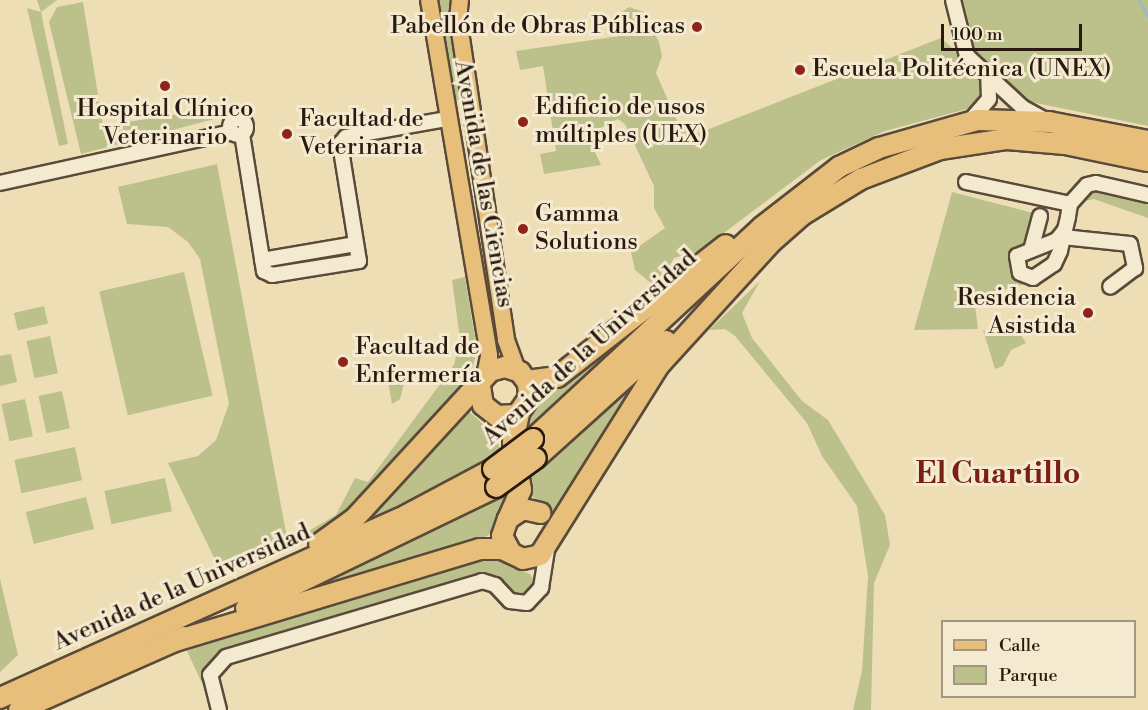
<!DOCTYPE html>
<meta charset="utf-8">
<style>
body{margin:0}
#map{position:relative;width:1148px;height:710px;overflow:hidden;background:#eedeb6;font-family:"Libre Bodoni",serif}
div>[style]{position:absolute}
.green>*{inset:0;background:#bcc08b;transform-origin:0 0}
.stream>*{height:3px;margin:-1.5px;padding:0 1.5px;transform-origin:1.5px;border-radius:1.5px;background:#a0b9ba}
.roads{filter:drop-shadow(2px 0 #5a4a3a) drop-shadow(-2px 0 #5a4a3a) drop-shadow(0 2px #5a4a3a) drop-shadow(0 -2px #5a4a3a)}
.minor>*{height:14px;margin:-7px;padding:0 7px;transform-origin:7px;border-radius:7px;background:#f4ead0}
.minor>.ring{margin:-7px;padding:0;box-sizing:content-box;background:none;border:14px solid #f4ead0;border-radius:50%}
.major>*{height:16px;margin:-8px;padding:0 8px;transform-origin:8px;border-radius:8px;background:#e7bf7b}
.highway>*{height:20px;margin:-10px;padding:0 10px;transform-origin:10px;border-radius:10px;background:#e7bf7b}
.bridges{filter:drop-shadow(2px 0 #291910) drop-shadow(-2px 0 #291910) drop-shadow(0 2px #291910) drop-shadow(0 -2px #291910)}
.highway-bridge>*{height:20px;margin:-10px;padding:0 10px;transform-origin:10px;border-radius:10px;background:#e7bf7b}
.dots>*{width:16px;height:16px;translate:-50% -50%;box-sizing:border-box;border:3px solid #f4ead0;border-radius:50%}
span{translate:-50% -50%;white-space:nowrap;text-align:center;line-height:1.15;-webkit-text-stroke:6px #f4ead0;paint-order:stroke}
.poi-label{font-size:24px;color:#291910}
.right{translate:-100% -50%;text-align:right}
.left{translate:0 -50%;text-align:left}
.street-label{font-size:24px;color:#291910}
.district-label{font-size:30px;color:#7a1f14;font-weight:700}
.legend{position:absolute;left:941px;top:620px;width:195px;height:78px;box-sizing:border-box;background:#f4ead0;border:2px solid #a39683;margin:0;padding:8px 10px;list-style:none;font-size:18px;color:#291910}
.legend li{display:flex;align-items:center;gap:12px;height:30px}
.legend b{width:30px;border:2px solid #a39683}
.scale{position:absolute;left:941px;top:24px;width:141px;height:27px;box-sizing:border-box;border:3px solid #291910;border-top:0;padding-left:8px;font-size:18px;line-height:21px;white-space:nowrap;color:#291910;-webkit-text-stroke:4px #f4ead0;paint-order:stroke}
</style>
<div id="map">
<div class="green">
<div style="clip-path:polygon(37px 0,57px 0,41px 12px,68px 144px,59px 146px,27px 8px,41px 12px)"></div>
<div style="clip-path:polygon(435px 0,454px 0,466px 99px,451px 101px)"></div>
<div style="clip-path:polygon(959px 0,1148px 0,1148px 126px,1031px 102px,971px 51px)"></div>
<div style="clip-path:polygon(83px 2px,103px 126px,221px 107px,222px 117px,81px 154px,49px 22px,57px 7px)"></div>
<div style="clip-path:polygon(629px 7px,644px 12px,659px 42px,662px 56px,656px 73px,678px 123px,691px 136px,941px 38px,974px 68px,987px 87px,978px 106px,885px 131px,821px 160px,700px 251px,674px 258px,666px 273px,652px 284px,635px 270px,631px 252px,665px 228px,654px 208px,654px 186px,625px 124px,618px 119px,587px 135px,601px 165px,544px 174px,540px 154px,556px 151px,543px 66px,520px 70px,516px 51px,620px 36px,626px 29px,619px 14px)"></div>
<div style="clip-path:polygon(217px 164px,288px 543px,336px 515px,355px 478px,368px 482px,454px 365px,460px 339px,452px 280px,465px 277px,477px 350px,470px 378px,339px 519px,319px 534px,223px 576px,168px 463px,198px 456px,216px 440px,229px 404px,200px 259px,188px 242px,168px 227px,127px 224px,118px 187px)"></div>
<div style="clip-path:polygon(952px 192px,1033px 213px,1028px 242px,1017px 256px,1025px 284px,974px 298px,978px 329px,914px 330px)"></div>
<div style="clip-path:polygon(1093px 192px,1148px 204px,1148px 218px,1094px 199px,1082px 202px)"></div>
<div style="left:184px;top:272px;width:127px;height:87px;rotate:77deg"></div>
<div style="clip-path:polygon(696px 275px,565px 400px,519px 438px,519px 425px,546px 388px)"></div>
<div style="clip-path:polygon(760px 281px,742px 313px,752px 338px,802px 401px,828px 420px,885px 515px,890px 545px,874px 583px,871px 710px,853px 710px,862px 671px,868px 576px,857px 506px,822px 456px,807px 423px,735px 336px,725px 329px,709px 330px)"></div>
<div style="left:44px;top:306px;width:18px;height:31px;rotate:77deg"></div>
<div style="clip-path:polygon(983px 330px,1018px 330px,1026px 343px,1011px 350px,1003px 366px,995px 369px)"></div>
<div style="left:50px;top:336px;width:38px;height:24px;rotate:78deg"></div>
<div style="clip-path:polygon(11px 354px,17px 382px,0 386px,0 356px)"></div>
<div style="clip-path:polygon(408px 368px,400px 399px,392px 404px,386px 371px)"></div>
<div style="clip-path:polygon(648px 368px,555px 516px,533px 497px,524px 478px)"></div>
<div style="left:62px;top:391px;width:38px;height:24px;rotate:78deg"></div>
<div style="left:25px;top:399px;width:38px;height:24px;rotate:78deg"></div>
<div style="clip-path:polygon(464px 407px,493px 433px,502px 452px,421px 498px,356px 527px)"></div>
<div style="left:75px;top:447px;width:34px;height:62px;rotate:78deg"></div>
<div style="left:165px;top:478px;width:34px;height:62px;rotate:78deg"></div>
<div style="clip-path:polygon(509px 488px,510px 497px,491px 534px,474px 542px,269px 604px,440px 526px)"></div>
<div style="left:86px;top:497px;width:33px;height:62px;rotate:76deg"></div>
<div style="clip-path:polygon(487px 556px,530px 574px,536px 585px,528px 597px,517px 599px,497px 581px,222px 653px,208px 666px,207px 694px,187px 651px,226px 634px)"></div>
<div style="clip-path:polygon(0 579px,18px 655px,0 672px)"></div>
</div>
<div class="stream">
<div style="left:1139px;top:0;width:19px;rotate:62deg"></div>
</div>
<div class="roads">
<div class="minor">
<div style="left:953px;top:0;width:58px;rotate:76deg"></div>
<div style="left:967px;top:56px;width:75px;rotate:42.8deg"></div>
<div style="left:1022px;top:107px;width:25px;rotate:29deg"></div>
<div class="ring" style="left:230px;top:119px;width:2px;height:2px"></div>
<div style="left:969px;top:122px;width:30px;rotate:-49deg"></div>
<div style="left:989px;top:99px;width:23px;rotate:-92deg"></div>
<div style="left:242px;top:134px;width:139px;rotate:80.9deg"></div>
<div style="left:264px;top:271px;width:9px;rotate:27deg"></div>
<div style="left:272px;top:275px;width:88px;rotate:-9.1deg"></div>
<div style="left:359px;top:261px;width:119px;rotate:-99.2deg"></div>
<div style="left:340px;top:144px;width:9px;rotate:-49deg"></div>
<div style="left:346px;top:137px;width:103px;rotate:-10.1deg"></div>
<div style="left:966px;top:182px;width:106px;rotate:11.9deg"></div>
<div style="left:0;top:183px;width:238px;rotate:-12.4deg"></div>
<div style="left:1065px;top:230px;width:13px;rotate:129deg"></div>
<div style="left:1057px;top:240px;width:43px;rotate:158.2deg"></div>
<div style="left:1017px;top:256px;width:17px;rotate:80deg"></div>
<div style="left:1020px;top:273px;width:14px;rotate:21deg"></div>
<div style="left:1033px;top:278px;width:25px;rotate:-34deg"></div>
<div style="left:1054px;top:264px;width:14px;rotate:-65deg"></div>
<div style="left:1060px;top:251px;width:22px;rotate:-77deg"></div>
<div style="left:1065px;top:230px;width:13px;rotate:-77deg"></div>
<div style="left:1068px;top:217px;width:13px;rotate:-81deg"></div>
<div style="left:1070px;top:204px;width:25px;rotate:-48deg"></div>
<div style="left:1087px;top:185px;width:9px;rotate:-13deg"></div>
<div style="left:1096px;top:183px;width:53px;rotate:13deg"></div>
<div style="left:1063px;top:237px;width:67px;rotate:6deg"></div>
<div style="left:1130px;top:244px;width:25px;rotate:78deg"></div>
<div style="left:1135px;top:268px;width:31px;rotate:143deg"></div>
<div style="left:1031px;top:250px;width:35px;rotate:-75deg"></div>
<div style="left:262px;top:260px;width:95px;rotate:-9.7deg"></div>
<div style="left:219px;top:710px;width:36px;rotate:-104deg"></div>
<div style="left:210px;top:675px;width:24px;rotate:-48deg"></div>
<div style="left:226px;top:657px;width:267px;rotate:-16.5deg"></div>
<div style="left:482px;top:581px;width:14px;rotate:17deg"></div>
<div style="left:495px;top:585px;width:22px;rotate:47deg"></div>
<div style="left:510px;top:601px;width:17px;rotate:7deg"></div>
<div style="left:527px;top:603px;width:21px;rotate:-47deg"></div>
<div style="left:541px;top:588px;width:39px;rotate:-81deg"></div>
</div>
<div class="major">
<div style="left:429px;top:0;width:361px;rotate:80.4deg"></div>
<div style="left:489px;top:356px;width:20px;rotate:101deg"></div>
<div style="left:460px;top:0;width:18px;rotate:96deg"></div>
<div style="left:458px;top:18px;width:326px;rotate:81.5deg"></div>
<div style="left:506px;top:340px;width:32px;rotate:70deg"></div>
</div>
<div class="highway">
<div style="left:768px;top:245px;width:45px;rotate:-41.4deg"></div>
<div style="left:802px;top:215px;width:69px;rotate:-31.4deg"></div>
<div style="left:861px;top:179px;width:85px;rotate:-20.8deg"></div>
<div style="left:940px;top:149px;width:68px;rotate:-8.5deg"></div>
<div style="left:1007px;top:139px;width:58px;rotate:4.9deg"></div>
<div style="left:1065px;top:144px;width:85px;rotate:11.6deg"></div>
<div style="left:527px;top:381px;width:30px;rotate:-8deg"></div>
<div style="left:557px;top:377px;width:214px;rotate:-38deg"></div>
<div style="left:533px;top:439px;width:312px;rotate:-42.8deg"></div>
<div style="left:762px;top:227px;width:98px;rotate:-37.9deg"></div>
<div style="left:839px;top:167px;width:44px;rotate:-25.4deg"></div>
<div style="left:879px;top:148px;width:102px;rotate:-15.9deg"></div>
<div style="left:977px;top:120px;width:72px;rotate:1.6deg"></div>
<div style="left:1049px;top:122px;width:101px;rotate:10.9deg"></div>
<div style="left:536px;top:458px;width:175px;rotate:-42deg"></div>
<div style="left:508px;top:519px;width:32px;rotate:-66deg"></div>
<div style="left:521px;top:490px;width:49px;rotate:-99.5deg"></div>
<div style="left:513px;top:442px;width:30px;rotate:-78deg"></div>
<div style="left:319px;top:544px;width:44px;rotate:-35.8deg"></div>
<div style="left:355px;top:518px;width:200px;rotate:-47.4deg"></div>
<div style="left:490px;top:371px;width:16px;rotate:-15deg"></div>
<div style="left:505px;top:367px;width:16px;rotate:18deg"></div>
<div style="left:520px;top:372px;width:14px;rotate:54deg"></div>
<div style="left:528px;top:383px;width:15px;rotate:86deg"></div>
<div style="left:529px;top:398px;width:21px;rotate:125deg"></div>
<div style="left:517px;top:415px;width:20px;rotate:177deg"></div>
<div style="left:497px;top:416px;width:18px;rotate:-142deg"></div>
<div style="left:483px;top:405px;width:19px;rotate:-99deg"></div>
<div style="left:511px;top:553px;width:19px;rotate:-118deg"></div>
<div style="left:502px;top:536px;width:18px;rotate:-71deg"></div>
<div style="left:508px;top:519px;width:18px;rotate:-34deg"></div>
<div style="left:523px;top:509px;width:18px;rotate:13deg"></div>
<div style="left:246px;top:608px;width:278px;rotate:-25.8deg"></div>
<div style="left:172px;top:642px;width:322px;rotate:-16.8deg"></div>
<div style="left:480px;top:549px;width:22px"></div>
<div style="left:502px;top:549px;width:23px;rotate:25deg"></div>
<div style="left:523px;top:559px;width:17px;rotate:-13deg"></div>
<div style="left:540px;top:555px;width:226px;rotate:-57.9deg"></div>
<div style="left:660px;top:364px;width:172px;rotate:-47.6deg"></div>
<div style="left:0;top:698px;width:437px;rotate:-24.2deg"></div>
<div style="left:399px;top:519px;width:106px;rotate:-28deg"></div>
<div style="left:19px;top:710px;width:180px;rotate:-23.9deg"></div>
</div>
</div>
<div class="bridges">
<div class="highway-bridge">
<div style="left:493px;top:469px;width:50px;rotate:-36.9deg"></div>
<div style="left:496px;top:487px;width:49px;rotate:-35.9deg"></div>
</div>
</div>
<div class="dots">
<div style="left:697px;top:27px;background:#8f2418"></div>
<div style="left:800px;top:70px;background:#8f2418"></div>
<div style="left:165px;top:86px;background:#8f2418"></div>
<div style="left:523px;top:122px;background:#8f2418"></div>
<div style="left:287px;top:134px;background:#8f2418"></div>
<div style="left:523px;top:229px;background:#8f2418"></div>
<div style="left:1088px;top:313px;background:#8f2418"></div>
<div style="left:343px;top:362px;background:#8f2418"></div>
</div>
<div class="poi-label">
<span class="right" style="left:685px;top:27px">Pabellón de Obras Públicas</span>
<span class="left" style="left:812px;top:70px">Escuela Politécnica (UNEX)</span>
<span class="left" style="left:535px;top:122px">Edificio de usos<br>múltiples (UEX)</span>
<span style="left:165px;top:124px">Hospital Clínico<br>Veterinario</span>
<span class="left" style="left:299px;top:134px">Facultad de<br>Veterinaria</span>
<span class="left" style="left:535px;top:229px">Gamma<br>Solutions</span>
<span class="right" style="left:1076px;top:313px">Residencia<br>Asistida</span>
<span class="left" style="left:355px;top:362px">Facultad de<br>Enfermería</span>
</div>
<div class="street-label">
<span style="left:483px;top:184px;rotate:80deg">Avenida de las Ciencias</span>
<span style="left:590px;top:348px;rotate:-42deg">Avenida de la Universidad</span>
<span style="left:182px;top:588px;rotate:-24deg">Avenida de la Universidad</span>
</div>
<div class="district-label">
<span style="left:998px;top:474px">El Cuartillo</span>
</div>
<ul class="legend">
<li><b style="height:8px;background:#e7bf7b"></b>Calle</li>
<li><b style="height:16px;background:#bcc08b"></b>Parque</li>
</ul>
<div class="scale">100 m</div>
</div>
